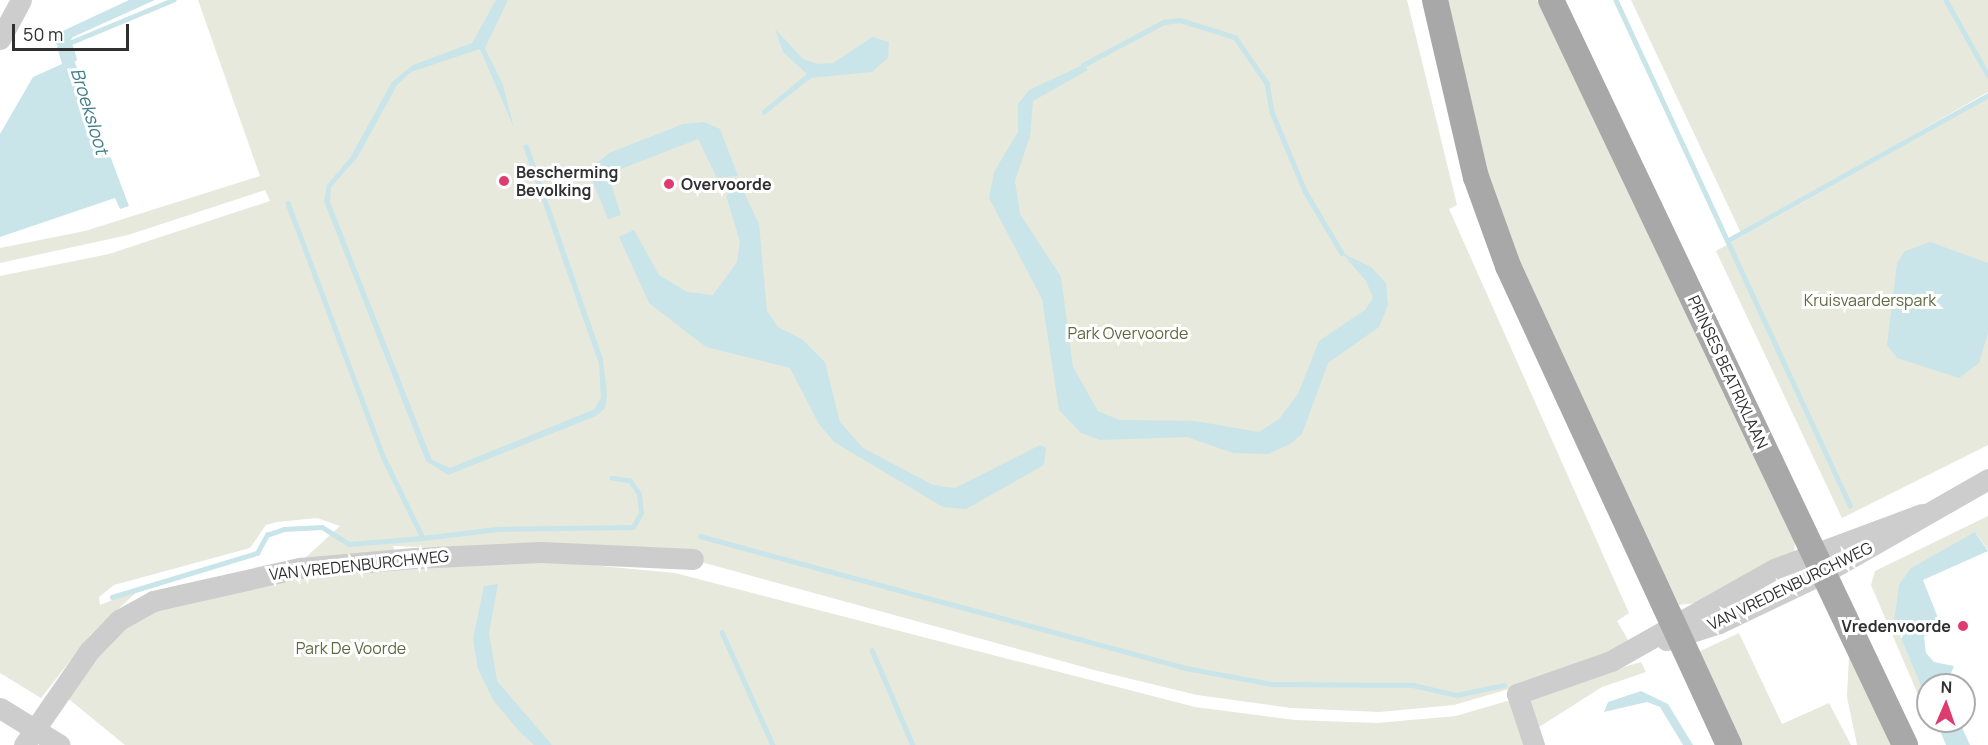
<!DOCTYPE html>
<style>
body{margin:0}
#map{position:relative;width:1988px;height:745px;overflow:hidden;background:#fff;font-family:Manrope,sans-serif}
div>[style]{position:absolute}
.green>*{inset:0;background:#e6e9dc}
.water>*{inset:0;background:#c9e5e9}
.stream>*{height:4.5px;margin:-2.25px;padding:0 2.25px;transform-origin:2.25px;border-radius:2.25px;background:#c9e5e9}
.minor>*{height:21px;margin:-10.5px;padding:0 10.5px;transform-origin:10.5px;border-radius:10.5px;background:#cdcdcd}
.major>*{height:26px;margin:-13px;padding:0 13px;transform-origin:13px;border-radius:13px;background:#a8a8a8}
.dots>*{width:16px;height:16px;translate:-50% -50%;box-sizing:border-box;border:3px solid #fff;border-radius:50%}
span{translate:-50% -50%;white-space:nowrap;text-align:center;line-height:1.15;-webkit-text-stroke:6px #fff;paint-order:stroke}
.poi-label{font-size:16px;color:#303030;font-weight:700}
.left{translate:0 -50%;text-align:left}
.right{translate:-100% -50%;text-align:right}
.park-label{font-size:16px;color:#5e6a3f}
.street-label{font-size:16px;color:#303030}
.water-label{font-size:18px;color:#3f7e89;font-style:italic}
.north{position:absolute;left:1916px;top:673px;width:60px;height:60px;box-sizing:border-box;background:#fff;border:2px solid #acacac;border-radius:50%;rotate:2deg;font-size:16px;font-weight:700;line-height:24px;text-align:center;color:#303030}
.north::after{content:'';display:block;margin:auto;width:21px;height:27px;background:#de3c70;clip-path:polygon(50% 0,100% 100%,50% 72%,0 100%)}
.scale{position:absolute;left:12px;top:24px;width:117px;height:27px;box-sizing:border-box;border:3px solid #303030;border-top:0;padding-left:8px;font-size:18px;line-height:21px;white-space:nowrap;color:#303030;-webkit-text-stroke:4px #fff;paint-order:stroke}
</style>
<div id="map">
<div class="green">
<div style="clip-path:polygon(198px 0,1407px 0,1457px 205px,1449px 209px,1629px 613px,1617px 621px,1635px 652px,1454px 705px,1379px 712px,1291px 708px,1197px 695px,1098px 671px,679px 556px,393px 546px,400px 565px,557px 562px,675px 573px,1195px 707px,1295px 720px,1377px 723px,1456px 716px,1641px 662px,1646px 672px,1602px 687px,1525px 736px,1529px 745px,125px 745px,65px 696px,111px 637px,147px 612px,282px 579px,340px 526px,317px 518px,277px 522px,266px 525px,250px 548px,114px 585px,99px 597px,100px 605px,140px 589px,91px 634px,41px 698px,0 673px,0 276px,109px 254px,270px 201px,265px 190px,128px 235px,0 263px,0 248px,85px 231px,260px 176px)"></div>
<div style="clip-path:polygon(1444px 0,1537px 0,1795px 536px,1794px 559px,1695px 603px,1679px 605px,1492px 211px)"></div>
<div style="clip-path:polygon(1631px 0,1988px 0,1988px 92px,1741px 233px)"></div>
<div style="clip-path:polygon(1988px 98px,1988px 445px,1842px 518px,1716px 251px)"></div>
<div style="clip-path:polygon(1988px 516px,1988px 550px,1976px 533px,1911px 568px,1894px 622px,1928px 703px,1928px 718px,1871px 585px,1875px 571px)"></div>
<div style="clip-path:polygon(1739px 633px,1782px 724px,1829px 703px,1851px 745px,1740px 745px,1696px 653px)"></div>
<div style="clip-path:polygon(1849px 656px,1892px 745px,1857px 745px,1847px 697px)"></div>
</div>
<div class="water">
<div style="clip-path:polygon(129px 0,155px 0,73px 37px,68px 44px,129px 206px,120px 209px,115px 198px,0 237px,0 134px,33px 77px,62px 64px,54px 35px)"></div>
<div style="clip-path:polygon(496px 0,508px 0,485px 48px,503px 85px,514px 128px,480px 49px,411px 72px,397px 85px,357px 158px,331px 187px,330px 202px,432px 460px,450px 468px,595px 409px,601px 397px,599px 364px,523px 146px,528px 144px,603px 359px,607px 395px,605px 408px,596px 416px,448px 475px,426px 461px,324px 201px,327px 185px,350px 158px,392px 82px,413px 65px,472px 43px)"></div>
<div style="clip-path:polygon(775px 29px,803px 59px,817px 64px,833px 63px,872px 37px,889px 42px,888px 58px,872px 72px,811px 78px,763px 116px,762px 111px,807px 74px,783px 52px)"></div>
<div style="clip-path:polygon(1083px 65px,1088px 70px,1033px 101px,1030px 136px,1015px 181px,1020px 214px,1061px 277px,1073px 367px,1098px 411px,1119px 420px,1195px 421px,1259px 432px,1279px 419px,1298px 394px,1319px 341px,1365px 310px,1373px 298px,1366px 281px,1342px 253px,1371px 267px,1386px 283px,1388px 305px,1379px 327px,1328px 363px,1302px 434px,1290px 444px,1268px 454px,1233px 453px,1187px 437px,1100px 440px,1081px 433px,1059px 410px,1042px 299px,989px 198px,994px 172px,1018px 132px,1018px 104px,1029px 90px)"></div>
<div style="clip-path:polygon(704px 122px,720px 129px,738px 176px,717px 178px,698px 139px,608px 174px,621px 215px,608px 219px,590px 175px,594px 166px,609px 153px,683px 124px)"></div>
<div style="clip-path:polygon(742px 188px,759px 224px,767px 311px,778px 327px,803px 340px,825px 362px,840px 422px,863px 448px,933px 485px,955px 488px,1040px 445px,1046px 448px,1044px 465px,966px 509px,943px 507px,834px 442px,819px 424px,790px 368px,706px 347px,649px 303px,619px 237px,634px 230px,659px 275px,687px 292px,713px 295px,737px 262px,740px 242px,726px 195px)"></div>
<div style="clip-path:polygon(1930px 242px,1988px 263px,1988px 333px,1979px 363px,1959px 378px,1897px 358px,1887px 345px,1897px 263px,1905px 251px)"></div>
<div style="clip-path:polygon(1975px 532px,1988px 551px,1923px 580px,1938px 618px,1924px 637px,1926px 653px,1934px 662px,1954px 666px,1946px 685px,1928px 685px,1928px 703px,1894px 622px,1899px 585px,1911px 568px)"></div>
<div style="clip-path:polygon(498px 584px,489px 633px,497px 681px,552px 745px,534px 745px,519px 731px,493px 700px,478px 669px,473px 639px,484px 586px)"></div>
<div style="clip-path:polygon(1641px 691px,1668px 704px,1693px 745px,1683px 745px,1660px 707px,1647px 702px,1604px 712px,1608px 702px)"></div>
<div style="clip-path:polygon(1936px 721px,1959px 721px,1970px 745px,1946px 745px)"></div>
</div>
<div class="stream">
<div style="left:1616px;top:0;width:557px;rotate:65.14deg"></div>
<div style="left:1946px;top:0;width:86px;rotate:60.8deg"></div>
<div style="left:74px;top:59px;width:17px;rotate:-107deg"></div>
<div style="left:69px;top:43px;width:113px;rotate:-22.5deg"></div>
<div style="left:1083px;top:65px;width:92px;rotate:-28deg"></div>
<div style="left:1164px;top:22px;width:16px;rotate:-7deg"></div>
<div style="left:1180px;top:20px;width:58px;rotate:17.2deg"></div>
<div style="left:1235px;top:37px;width:56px;rotate:55.2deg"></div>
<div style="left:1267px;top:83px;width:29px;rotate:80deg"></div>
<div style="left:1272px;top:112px;width:86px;rotate:67.3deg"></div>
<div style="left:1305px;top:191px;width:72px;rotate:59.2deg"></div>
<div style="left:288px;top:203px;width:270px;rotate:69.4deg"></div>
<div style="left:383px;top:456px;width:91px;rotate:64deg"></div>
<div style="left:423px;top:538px;width:74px;rotate:-7deg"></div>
<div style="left:496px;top:529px;width:137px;rotate:-0.8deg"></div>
<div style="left:633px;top:527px;width:16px;rotate:-60deg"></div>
<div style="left:641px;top:513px;width:19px;rotate:-96deg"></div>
<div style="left:639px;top:494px;width:16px;rotate:-125deg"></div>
<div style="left:630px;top:481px;width:18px;rotate:-171deg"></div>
<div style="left:1727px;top:241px;width:299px;rotate:-29.2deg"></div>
<div style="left:700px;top:536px;width:499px;rotate:15.2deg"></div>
<div style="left:1181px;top:667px;width:93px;rotate:10.6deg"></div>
<div style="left:1272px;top:684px;width:141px;rotate:0.4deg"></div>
<div style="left:1413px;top:685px;width:45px;rotate:12.8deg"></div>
<div style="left:1457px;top:695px;width:48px;rotate:-12deg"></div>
<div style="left:112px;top:597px;width:152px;rotate:-16.9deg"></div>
<div style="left:257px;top:553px;width:21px;rotate:-61deg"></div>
<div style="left:267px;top:535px;width:18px;rotate:-19deg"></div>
<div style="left:284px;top:529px;width:38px;rotate:-3deg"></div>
<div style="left:322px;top:527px;width:32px;rotate:32deg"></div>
<div style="left:349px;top:544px;width:74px;rotate:-4.6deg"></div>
<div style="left:722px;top:632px;width:124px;rotate:65.7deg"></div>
<div style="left:872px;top:650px;width:103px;rotate:66.7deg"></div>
</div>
<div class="minor">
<div style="left:0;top:39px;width:44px;rotate:-61.7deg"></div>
<div style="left:1666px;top:640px;width:56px;rotate:-17.8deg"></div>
<div style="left:1719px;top:623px;width:116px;rotate:-25.5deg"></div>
<div style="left:1824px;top:573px;width:189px;rotate:-29.8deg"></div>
<div style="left:0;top:708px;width:70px;rotate:31.7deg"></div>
<div style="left:24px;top:745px;width:114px;rotate:-55.3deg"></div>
<div style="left:89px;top:651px;width:43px;rotate:-45.9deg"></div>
<div style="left:119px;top:620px;width:39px;rotate:-29deg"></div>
<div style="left:153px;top:601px;width:151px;rotate:-12.7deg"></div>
<div style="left:300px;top:568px;width:114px;rotate:-5deg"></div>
<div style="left:414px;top:558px;width:127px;rotate:-2.7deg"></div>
<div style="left:541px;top:552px;width:152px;rotate:2.6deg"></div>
<div style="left:1534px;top:745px;width:54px;rotate:-108.4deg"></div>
<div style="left:1517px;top:694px;width:100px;rotate:-19.3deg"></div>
<div style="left:1611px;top:661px;width:187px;rotate:-29.4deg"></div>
<div style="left:1774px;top:569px;width:158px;rotate:-20.4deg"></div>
</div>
<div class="major">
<div style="left:1435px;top:0;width:182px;rotate:77deg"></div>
<div style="left:1476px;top:177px;width:95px;rotate:70.2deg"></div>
<div style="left:1508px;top:266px;width:528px;rotate:65.23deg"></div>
<div style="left:1551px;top:0;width:825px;rotate:64.58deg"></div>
</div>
<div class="dots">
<div style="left:504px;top:181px;background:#de3c70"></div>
<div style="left:669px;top:184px;background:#de3c70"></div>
<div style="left:1963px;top:626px;background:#de3c70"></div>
</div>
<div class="poi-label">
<span class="left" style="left:516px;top:181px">Bescherming<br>Bevolking</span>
<span class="left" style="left:681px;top:184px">Overvoorde</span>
<span class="right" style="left:1951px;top:626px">Vredenvoorde</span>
</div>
<div class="park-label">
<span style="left:1870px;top:300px">Kruisvaarderspark</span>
<span style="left:1128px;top:333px">Park Overvoorde</span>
<span style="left:351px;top:648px">Park De Voorde</span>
</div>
<div class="street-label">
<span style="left:1728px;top:372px;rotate:65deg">PRINSES BEATRIXLAAN</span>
<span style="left:359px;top:565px;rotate:-6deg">VAN VREDENBURCHWEG</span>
<span style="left:1790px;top:586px;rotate:-26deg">VAN VREDENBURCHWEG</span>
</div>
<div class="water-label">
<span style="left:90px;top:111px;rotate:73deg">Broeksloot</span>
</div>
<div class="north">N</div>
<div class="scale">50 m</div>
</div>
